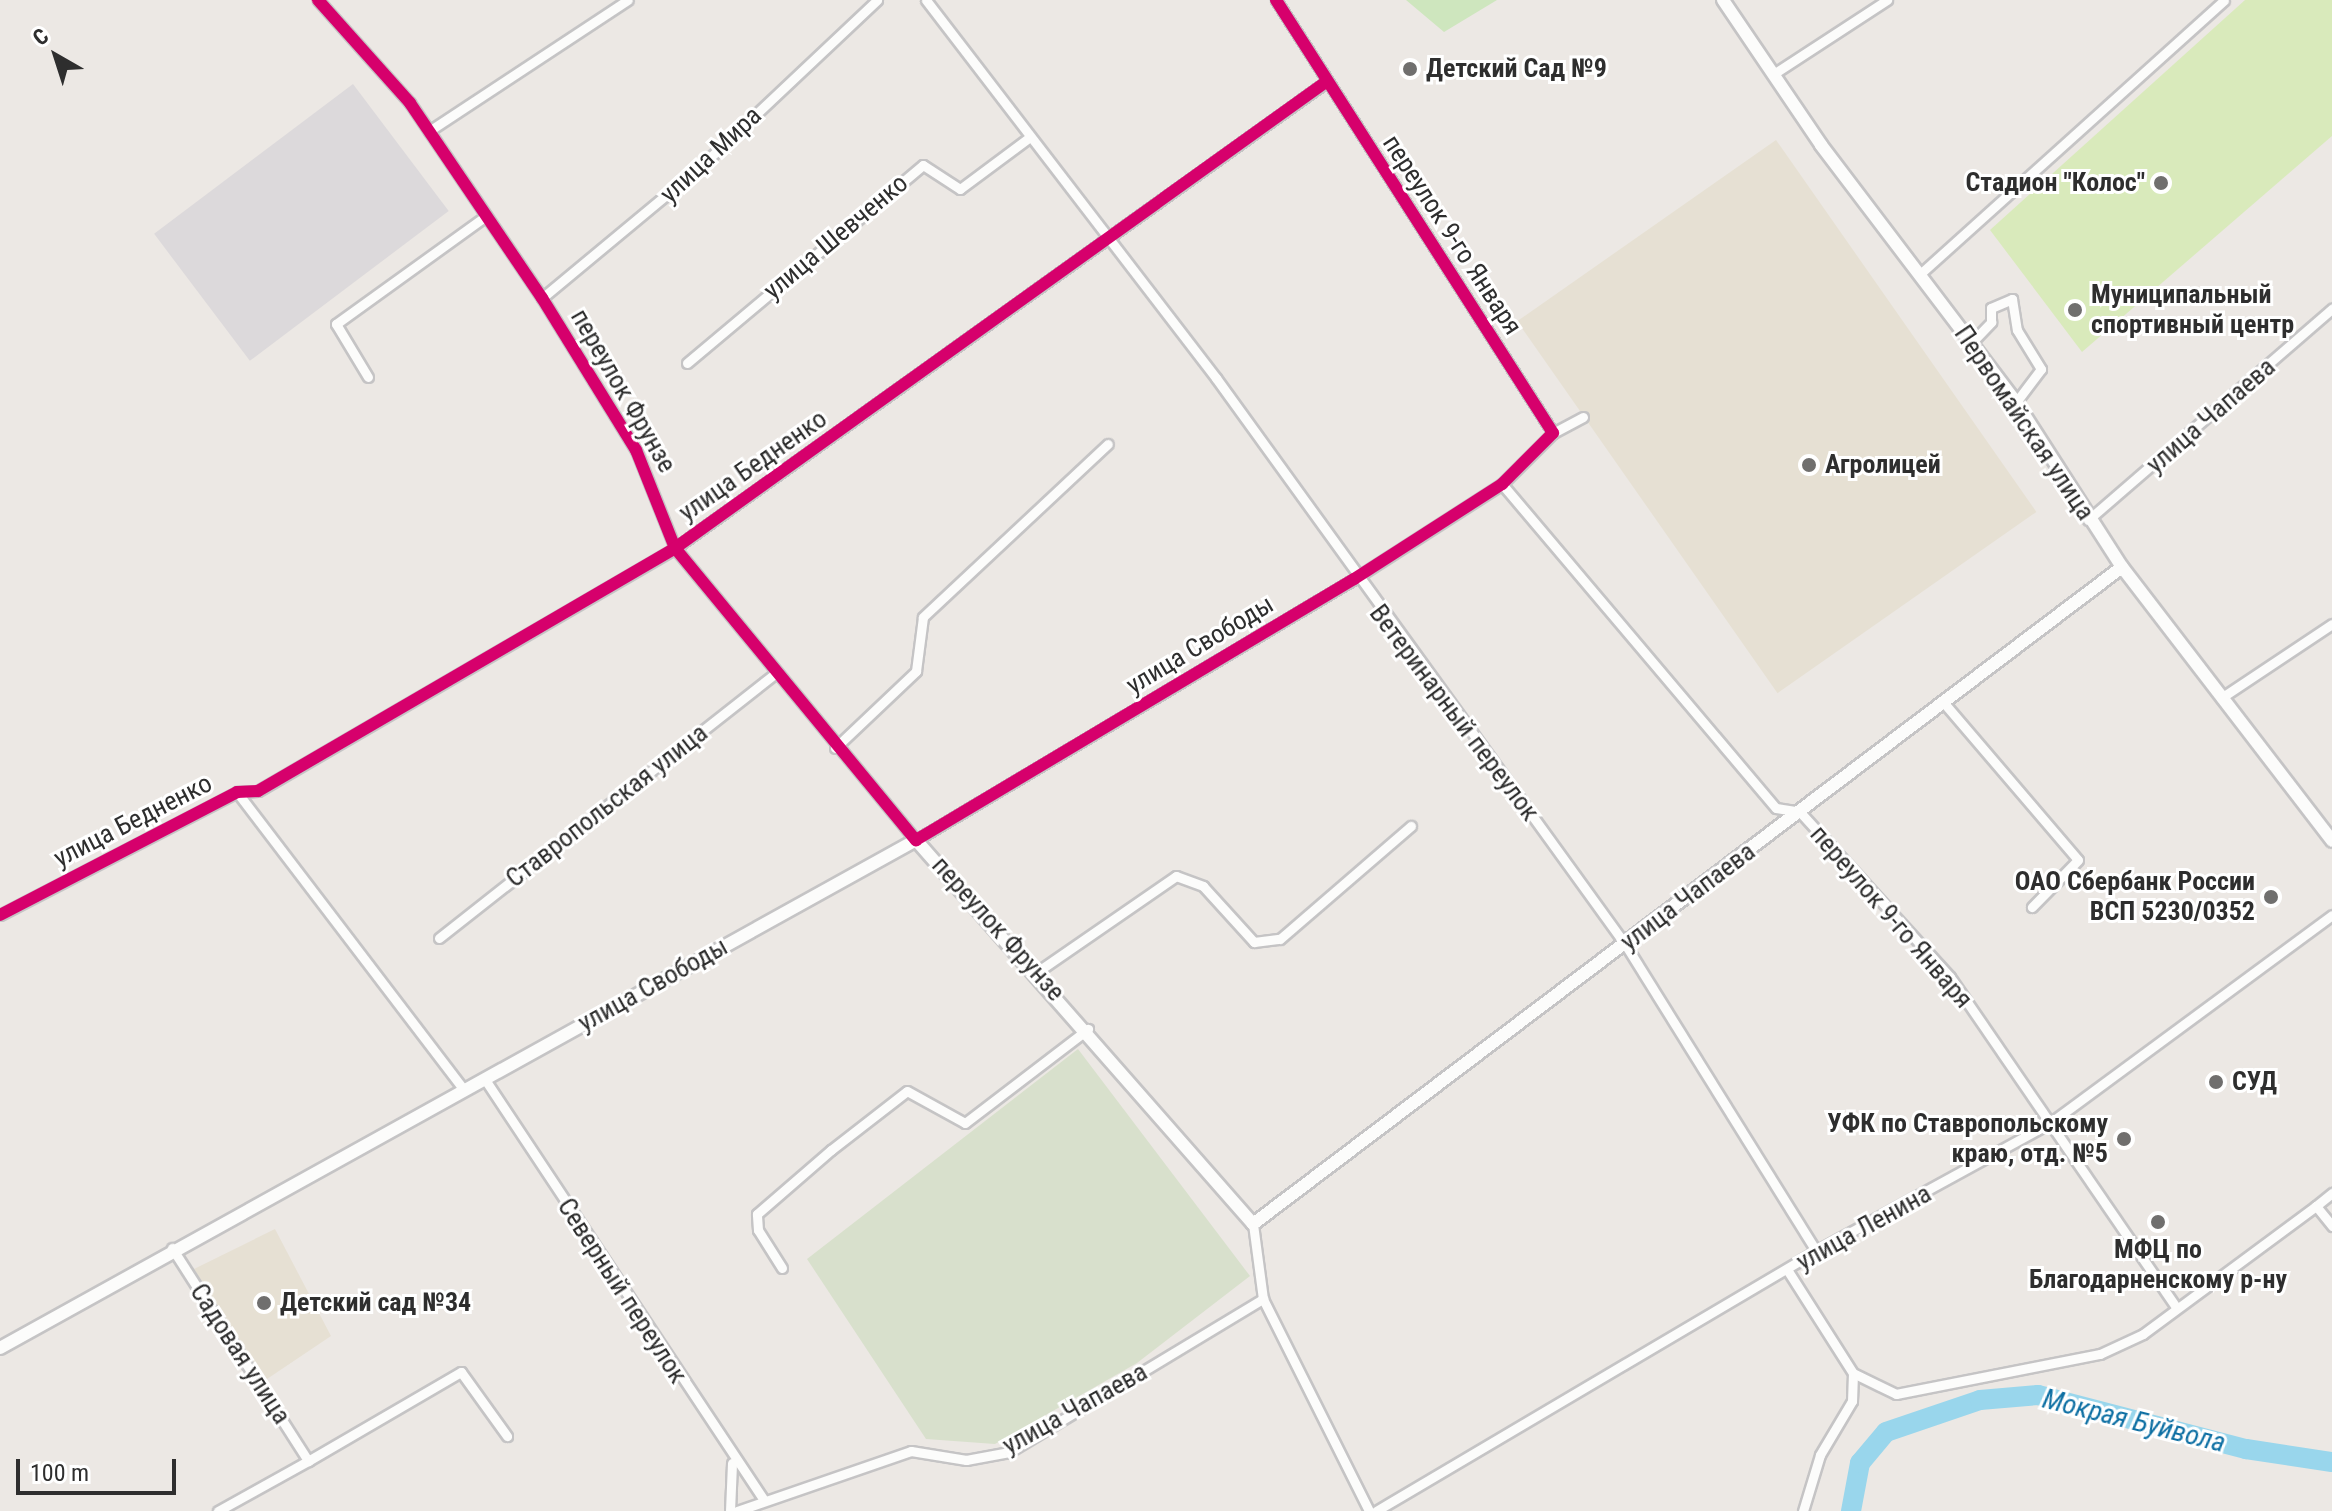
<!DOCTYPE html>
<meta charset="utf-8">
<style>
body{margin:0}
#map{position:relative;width:2332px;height:1511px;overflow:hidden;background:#ece8e4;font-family:"Roboto Condensed",sans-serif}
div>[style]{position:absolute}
.industrial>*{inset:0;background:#dcd9db;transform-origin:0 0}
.education>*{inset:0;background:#e6e0d3;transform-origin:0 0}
.green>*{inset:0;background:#cee6be}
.cemetery>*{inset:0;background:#d8e0cc}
.pitch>*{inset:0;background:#d9eabb}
.river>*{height:20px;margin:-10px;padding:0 10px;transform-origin:10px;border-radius:10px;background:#99d6ec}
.roads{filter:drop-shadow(2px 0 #c5c4c5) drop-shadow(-2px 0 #c5c4c5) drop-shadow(0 2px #c5c4c5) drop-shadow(0 -2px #c5c4c5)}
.street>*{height:9px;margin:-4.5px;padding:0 4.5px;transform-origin:4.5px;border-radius:4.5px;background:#fcfcfb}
.secondary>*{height:12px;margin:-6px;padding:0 6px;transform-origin:6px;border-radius:6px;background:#fcfcfb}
.cycleway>*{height:12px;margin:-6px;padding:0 6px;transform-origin:6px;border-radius:6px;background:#d6006c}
.dots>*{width:22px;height:22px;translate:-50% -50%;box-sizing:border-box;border:4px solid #fff;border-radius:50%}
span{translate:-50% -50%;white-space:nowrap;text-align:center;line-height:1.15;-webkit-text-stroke:6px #fff;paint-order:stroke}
.poi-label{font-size:26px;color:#2e2e2e;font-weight:700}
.left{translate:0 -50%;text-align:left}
.right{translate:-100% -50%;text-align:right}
.street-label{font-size:26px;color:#2e2e2e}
.water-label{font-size:28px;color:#0d6fa3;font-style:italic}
.north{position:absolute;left:16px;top:16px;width:80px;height:80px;-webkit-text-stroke:6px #fff;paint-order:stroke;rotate:321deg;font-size:22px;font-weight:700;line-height:32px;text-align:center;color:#2e2e2e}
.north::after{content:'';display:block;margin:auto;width:28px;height:36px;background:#2e2e2e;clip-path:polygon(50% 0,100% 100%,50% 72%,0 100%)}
.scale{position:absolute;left:16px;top:1459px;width:160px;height:36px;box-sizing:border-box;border:4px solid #2e2e2e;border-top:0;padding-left:10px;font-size:24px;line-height:28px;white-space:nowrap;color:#2e2e2e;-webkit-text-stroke:6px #fff;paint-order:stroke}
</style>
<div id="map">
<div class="industrial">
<div style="left:353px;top:84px;width:159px;height:249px;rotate:53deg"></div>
</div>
<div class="education">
<div style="left:1776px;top:140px;width:454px;height:316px;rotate:55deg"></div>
<div style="clip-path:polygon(275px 1229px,331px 1336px,264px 1381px,194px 1269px)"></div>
</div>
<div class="green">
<div style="clip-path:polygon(1406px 0,1497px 0,1444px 32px)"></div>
</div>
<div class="cemetery">
<div style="clip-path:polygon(1078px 1049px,1250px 1276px,1137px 1363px,995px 1444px,926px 1439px,807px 1259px)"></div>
</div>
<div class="pitch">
<div style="clip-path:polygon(2245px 0,2332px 0,2332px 136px,2082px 352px,1990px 230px)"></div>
</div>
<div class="river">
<div style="left:1851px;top:1511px;width:49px;rotate:-79.4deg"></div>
<div style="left:1860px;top:1463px;width:40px;rotate:-50deg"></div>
<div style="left:1886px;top:1432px;width:99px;rotate:-18.8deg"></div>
<div style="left:1980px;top:1400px;width:58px;rotate:-4.9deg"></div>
<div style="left:2038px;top:1395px;width:215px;rotate:14.6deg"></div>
<div style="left:2246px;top:1449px;width:87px;rotate:8.6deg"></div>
</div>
<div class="roads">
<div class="street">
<div style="left:318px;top:0;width:138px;rotate:48.2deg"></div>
<div style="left:410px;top:103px;width:235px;rotate:55.9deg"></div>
<div style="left:542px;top:298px;width:179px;rotate:58.3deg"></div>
<div style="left:636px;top:450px;width:105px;rotate:68.3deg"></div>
<div style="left:675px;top:548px;width:379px;rotate:50.5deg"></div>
<div style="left:916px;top:840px;width:510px;rotate:-30.79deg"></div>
<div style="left:1354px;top:579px;width:176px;rotate:-32.7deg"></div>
<div style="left:1502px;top:484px;width:72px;rotate:-45deg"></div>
<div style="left:1553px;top:433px;width:514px;rotate:-122.61deg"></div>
<div style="left:926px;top:0;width:476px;rotate:52.5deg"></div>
<div style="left:1216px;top:378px;width:698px;rotate:54.15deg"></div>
<div style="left:1625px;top:944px;width:362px;rotate:58.1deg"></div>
<div style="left:1775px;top:73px;width:134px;rotate:-33.1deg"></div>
<div style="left:429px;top:131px;width:238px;rotate:-33.4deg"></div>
<div style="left:1920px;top:274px;width:409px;rotate:-42deg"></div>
<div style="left:542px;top:298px;width:207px;rotate:-39.7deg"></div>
<div style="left:701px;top:166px;width:242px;rotate:-43.3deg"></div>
<div style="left:1972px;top:342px;width:28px;rotate:-46deg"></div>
<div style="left:1991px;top:322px;width:14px;rotate:-90deg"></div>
<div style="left:1991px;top:308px;width:23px;rotate:-23deg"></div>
<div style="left:2012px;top:299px;width:31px;rotate:81deg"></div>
<div style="left:2017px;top:330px;width:46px;rotate:58.4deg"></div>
<div style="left:2041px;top:369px;width:41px;rotate:127.1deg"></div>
<div style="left:687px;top:363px;width:308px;rotate:-40deg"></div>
<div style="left:923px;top:165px;width:44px;rotate:33deg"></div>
<div style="left:960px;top:189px;width:84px;rotate:-36.7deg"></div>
<div style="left:368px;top:377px;width:62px;rotate:-121.1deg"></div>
<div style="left:336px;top:324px;width:185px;rotate:-35.8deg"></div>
<div style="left:1553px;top:433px;width:34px;rotate:-28deg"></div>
<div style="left:1502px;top:484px;width:424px;rotate:49.8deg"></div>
<div style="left:1776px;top:808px;width:24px;rotate:9deg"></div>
<div style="left:1800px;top:812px;width:223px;rotate:47.7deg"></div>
<div style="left:1950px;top:977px;width:400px;rotate:55.6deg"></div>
<div style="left:2088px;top:520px;width:323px;rotate:-40.9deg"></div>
<div style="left:2221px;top:698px;width:133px;rotate:-33.7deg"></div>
<div style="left:1944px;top:703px;width:206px;rotate:49.5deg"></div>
<div style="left:2078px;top:860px;width:66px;rotate:134.4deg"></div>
<div style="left:835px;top:748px;width:112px;rotate:-43.5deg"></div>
<div style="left:916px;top:671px;width:54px;rotate:-82.6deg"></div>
<div style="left:923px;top:617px;width:253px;rotate:-43.1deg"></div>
<div style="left:237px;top:792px;width:373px;rotate:52.7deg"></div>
<div style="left:0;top:915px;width:267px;rotate:-27.4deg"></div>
<div style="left:237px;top:792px;width:21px;rotate:-3deg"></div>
<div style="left:258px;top:791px;width:483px;rotate:-30.2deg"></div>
<div style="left:675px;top:548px;width:801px;rotate:-35.6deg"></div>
<div style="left:439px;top:938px;width:427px;rotate:-38.2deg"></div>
<div style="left:1037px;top:972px;width:169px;rotate:-34.6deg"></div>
<div style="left:1176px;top:876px;width:29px;rotate:20deg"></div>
<div style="left:1203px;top:886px;width:76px;rotate:47.7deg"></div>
<div style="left:1254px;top:942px;width:26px;rotate:-7deg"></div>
<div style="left:1280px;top:939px;width:173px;rotate:-40.8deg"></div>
<div style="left:484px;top:1078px;width:506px;rotate:56.44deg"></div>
<div style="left:2316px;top:1206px;width:21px;rotate:-39deg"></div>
<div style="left:1253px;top:1224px;width:76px;rotate:82.4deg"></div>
<div style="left:1263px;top:1299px;width:237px;rotate:63.4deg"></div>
<div style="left:172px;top:1248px;width:253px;rotate:57.4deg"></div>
<div style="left:308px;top:1461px;width:177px;rotate:-30.2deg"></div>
<div style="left:461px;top:1372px;width:79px;rotate:54.3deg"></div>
<div style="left:782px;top:1268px;width:45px;rotate:-122.3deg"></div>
<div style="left:758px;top:1230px;width:16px;rotate:-94deg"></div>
<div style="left:757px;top:1214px;width:98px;rotate:-40.9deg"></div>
<div style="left:831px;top:1150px;width:96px;rotate:-37.8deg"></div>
<div style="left:907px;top:1091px;width:66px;rotate:28.9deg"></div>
<div style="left:965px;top:1123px;width:155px;rotate:-37.4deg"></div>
<div style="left:1788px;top:1271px;width:121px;rotate:57.5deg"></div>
<div style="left:1853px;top:1373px;width:28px;rotate:92deg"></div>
<div style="left:1852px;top:1401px;width:63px;rotate:120.7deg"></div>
<div style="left:1820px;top:1455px;width:59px;rotate:106.9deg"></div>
<div style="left:1853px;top:1373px;width:48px;rotate:26deg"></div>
<div style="left:1896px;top:1394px;width:208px;rotate:-11.1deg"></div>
<div style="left:2100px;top:1354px;width:47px;rotate:-24.9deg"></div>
<div style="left:2143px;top:1334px;width:215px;rotate:-36.5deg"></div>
<div style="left:2316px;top:1206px;width:26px;rotate:51deg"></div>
<div style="left:218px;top:1511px;width:103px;rotate:-29.1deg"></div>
<div style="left:730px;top:1511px;width:48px;rotate:-87.6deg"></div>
<div style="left:737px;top:1511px;width:184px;rotate:-19deg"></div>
<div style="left:911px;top:1451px;width:56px;rotate:9.3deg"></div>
<div style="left:966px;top:1460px;width:44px;rotate:-10.5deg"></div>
<div style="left:1009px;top:1452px;width:297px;rotate:-31.1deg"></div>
<div style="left:1376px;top:1511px;width:511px;rotate:-30.58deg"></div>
<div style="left:1816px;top:1251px;width:267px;rotate:-28.7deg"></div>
<div style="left:2050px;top:1123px;width:350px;rotate:-36.4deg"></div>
</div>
<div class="secondary">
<div style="left:1723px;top:0;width:175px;rotate:55.9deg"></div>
<div style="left:1821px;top:145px;width:323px;rotate:52.8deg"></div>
<div style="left:2016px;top:402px;width:196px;rotate:57.3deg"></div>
<div style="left:2122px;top:567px;width:345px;rotate:52.5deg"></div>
<div style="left:0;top:1348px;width:1047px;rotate:-29.01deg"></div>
<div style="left:916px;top:840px;width:511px;rotate:48.73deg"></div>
<div style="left:1253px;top:1224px;width:1089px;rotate:-37.09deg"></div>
</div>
</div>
<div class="cycleway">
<div style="left:318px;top:0;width:138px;rotate:48.2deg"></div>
<div style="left:410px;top:103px;width:235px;rotate:55.9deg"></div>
<div style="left:542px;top:298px;width:179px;rotate:58.3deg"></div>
<div style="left:636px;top:450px;width:105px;rotate:68.3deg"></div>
<div style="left:675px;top:548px;width:379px;rotate:50.5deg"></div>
<div style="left:916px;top:840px;width:510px;rotate:-30.79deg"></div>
<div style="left:1354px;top:579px;width:176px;rotate:-32.7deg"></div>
<div style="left:1502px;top:484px;width:72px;rotate:-45deg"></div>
<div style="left:1553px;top:433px;width:514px;rotate:-122.61deg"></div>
<div style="left:0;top:915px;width:267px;rotate:-27.4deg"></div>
<div style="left:237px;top:792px;width:21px;rotate:-3deg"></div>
<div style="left:258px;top:791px;width:483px;rotate:-30.2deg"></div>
<div style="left:675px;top:548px;width:801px;rotate:-35.6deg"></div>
</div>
<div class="dots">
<div style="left:1410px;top:69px;background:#706f6e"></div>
<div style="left:2161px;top:183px;background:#706f6e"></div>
<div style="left:2075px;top:310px;background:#706f6e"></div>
<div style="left:1809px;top:465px;background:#706f6e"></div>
<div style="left:2271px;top:897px;background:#706f6e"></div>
<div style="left:2216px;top:1082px;background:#706f6e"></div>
<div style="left:2124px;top:1139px;background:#706f6e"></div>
<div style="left:2158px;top:1222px;background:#706f6e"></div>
<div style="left:264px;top:1303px;background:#706f6e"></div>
</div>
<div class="poi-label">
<span class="left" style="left:1426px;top:69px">Детский Сад №9</span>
<span class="right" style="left:2145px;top:183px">Стадион "Колос"</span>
<span class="left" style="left:2091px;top:310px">Муниципальный<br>спортивный центр</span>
<span class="left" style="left:1825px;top:465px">Агролицей</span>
<span class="right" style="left:2255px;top:897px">ОАО Сбербанк России<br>ВСП 5230/0352</span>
<span class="left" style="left:2232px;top:1082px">СУД</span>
<span class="right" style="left:2108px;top:1139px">УФК по Ставропольскому<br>краю, отд. №5</span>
<span style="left:2158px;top:1265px">МФЦ по<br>Благодарненскому р-ну</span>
<span class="left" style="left:280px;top:1303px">Детский сад №34</span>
</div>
<div class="street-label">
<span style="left:711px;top:155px;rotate:-43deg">улица Мира</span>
<span style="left:1452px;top:235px;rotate:57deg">переулок 9-го Января</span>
<span style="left:836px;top:237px;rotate:-40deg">улица Шевченко</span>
<span style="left:623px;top:391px;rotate:60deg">переулок Фрунзе</span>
<span style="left:2211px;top:416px;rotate:-41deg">улица Чапаева</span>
<span style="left:2024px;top:423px;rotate:56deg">Первомайская улица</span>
<span style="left:753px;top:466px;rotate:-35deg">улица Бедненко</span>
<span style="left:1200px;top:645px;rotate:-31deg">улица Свободы</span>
<span style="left:1454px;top:713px;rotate:53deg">Ветеринарный переулок</span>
<span style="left:607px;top:806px;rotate:-38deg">Ставропольская улица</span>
<span style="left:133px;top:821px;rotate:-27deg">улица Бедненко</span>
<span style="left:1688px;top:897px;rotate:-37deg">улица Чапаева</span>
<span style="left:1891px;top:917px;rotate:49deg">переулок 9-го Января</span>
<span style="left:998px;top:929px;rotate:48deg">переулок Фрунзе</span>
<span style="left:653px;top:985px;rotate:-29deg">улица Свободы</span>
<span style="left:1864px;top:1228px;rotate:-29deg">улица Ленина</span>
<span style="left:622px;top:1291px;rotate:57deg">Северный переулок</span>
<span style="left:240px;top:1354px;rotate:57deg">Садовая улица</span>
<span style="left:1075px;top:1409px;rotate:-29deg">улица Чапаева</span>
</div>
<div class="water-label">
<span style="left:2134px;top:1421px;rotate:14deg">Мокрая Буйвола</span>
</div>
<div class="north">С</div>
<div class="scale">100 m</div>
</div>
